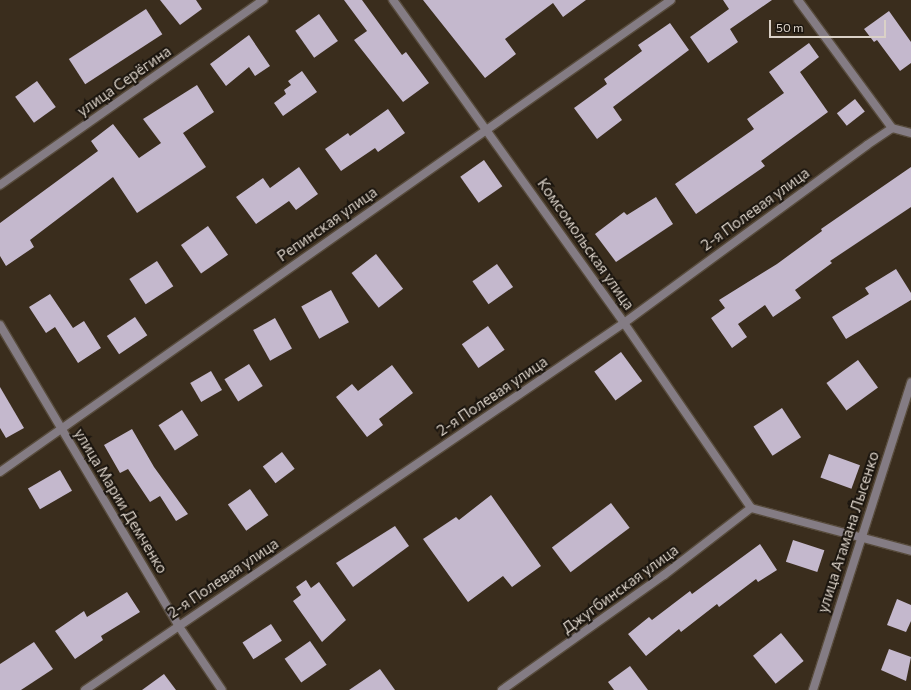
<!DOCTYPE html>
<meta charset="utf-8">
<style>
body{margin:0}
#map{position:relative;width:911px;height:690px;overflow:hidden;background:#3a2d1d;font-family:Commissioner,sans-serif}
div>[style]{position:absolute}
.building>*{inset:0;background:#c4b8cd;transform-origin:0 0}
.roads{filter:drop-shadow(1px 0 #574b3c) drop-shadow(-1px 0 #574b3c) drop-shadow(0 1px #574b3c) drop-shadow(0 -1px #574b3c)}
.minor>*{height:8px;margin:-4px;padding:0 4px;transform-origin:4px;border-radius:4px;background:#847c84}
span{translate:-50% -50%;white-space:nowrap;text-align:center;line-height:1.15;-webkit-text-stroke:4px #1c160f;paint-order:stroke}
.street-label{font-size:15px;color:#dad1c7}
.scale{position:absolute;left:769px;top:20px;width:117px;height:18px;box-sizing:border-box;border:2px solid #dad1c7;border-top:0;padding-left:5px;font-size:12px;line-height:14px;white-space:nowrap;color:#dad1c7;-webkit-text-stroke:3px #1c160f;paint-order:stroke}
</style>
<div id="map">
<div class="building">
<div style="clip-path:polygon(160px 0,196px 0,202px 9px,180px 25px)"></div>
<div style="clip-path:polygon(344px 0,362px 0,402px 55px,406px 52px,429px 83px,403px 102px,354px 40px,367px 31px)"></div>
<div style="clip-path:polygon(423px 0,586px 0,563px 17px,553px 3px,505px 39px,516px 54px,485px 78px)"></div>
<div style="clip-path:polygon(723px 0,772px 0,730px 29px,738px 42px,708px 63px,690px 37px,729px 9px)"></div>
<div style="left:146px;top:9px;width:30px;height:92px;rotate:57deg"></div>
<div style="clip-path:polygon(889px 11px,911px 42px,911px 63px,900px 71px,877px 40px,874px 42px,864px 29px)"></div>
<div style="left:319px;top:14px;width:33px;height:29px;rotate:55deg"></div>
<div style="clip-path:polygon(670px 23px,689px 50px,613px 107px,622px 120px,597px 139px,574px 108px,607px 84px,604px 79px,642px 51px,638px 45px)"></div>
<div style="clip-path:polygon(249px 35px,270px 66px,255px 76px,249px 67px,226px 86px,210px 64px)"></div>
<div style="clip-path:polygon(809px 43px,819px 57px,800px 72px,828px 112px,761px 161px,765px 166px,696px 214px,675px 184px,754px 129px,747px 119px,784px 93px,769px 72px)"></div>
<div style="clip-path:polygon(302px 71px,317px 92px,283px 116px,274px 103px,286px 94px,284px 90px,291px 85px,288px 81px)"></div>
<div style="left:37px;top:81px;width:32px;height:27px;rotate:54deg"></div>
<div style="clip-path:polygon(197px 85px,214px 112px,183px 133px,206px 167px,137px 213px,113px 177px,30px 240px,34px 247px,6px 266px,0 256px,0 223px,98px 151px,91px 141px,113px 124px,139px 158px,161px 143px,143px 119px)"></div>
<div style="left:855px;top:99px;width:16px;height:23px;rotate:52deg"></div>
<div style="clip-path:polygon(388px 109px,405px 133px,378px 152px,375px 148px,341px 171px,325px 149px,348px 133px,350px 136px)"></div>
<div style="left:484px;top:160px;width:32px;height:29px;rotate:55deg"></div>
<div style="clip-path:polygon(299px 167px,318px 194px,296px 210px,289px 201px,256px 224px,236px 197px,263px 178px,270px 188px)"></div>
<div style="clip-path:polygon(911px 167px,911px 207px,830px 261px,832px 263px,795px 290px,801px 298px,773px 317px,765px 305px,738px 324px,747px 337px,732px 348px,711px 318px,725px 308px,719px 300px,777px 264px,822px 231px,821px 229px)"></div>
<div style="clip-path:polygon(656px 197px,673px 224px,616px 262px,595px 234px,624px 212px,627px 215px)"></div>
<div style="left:208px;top:226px;width:35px;height:33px;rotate:55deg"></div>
<div style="left:376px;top:254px;width:44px;height:31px;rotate:52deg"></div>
<div style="left:157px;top:261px;width:30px;height:33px;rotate:57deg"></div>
<div style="left:497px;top:264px;width:28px;height:30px;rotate:55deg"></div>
<div style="clip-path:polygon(896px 269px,911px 293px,911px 300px,846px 339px,832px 317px,869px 294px,865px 288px)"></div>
<div style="left:331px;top:290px;width:37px;height:34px;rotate:61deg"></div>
<div style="clip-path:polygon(50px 294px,73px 328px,84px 321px,101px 348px,78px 363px,55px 327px,46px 333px,29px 307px)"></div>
<div style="left:135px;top:317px;width:22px;height:34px;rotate:56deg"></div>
<div style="left:275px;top:318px;width:35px;height:25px;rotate:61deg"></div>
<div style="left:488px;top:326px;width:29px;height:32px;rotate:55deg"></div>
<div style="left:621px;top:352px;width:36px;height:33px;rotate:54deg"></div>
<div style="left:858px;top:360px;width:34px;height:39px;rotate:54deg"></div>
<div style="left:249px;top:364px;width:26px;height:29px;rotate:58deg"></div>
<div style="clip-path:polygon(392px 365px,413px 393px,379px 419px,383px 425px,367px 437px,336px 397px,352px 384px,358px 391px)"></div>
<div style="left:211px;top:371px;width:22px;height:24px;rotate:60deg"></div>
<div style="clip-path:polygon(0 387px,24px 428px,6px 438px,0 428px)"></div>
<div style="left:782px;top:408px;width:35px;height:34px;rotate:57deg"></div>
<div style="left:182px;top:410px;width:30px;height:28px;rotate:57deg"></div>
<div style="clip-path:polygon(132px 429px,154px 467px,188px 514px,176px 521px,160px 496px,150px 502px,128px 469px,120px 473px,104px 445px)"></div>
<div style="left:282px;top:452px;width:21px;height:24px;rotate:53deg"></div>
<div style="left:829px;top:454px;width:33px;height:25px;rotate:20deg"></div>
<div style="left:60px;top:470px;width:24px;height:37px;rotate:60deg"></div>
<div style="left:250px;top:489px;width:32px;height:27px;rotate:55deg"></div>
<div style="clip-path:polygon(491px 495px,541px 566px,512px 587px,503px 576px,468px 602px,423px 539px,456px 517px,459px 520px)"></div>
<div style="left:611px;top:503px;width:31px;height:74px;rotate:53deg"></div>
<div style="clip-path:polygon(395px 526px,409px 546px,353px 587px,336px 563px)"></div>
<div style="left:793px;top:540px;width:33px;height:23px;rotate:18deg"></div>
<div style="clip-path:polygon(760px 544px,777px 570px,758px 582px,756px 579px,719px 607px,717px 604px,681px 632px,679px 629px,646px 656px,628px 634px,649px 617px,652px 620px,690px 591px,692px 594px)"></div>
<div style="clip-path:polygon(306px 580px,311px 588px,319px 582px,346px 620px,322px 642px,293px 601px,301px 595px,296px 587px)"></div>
<div style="clip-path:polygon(127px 592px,140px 612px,101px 636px,103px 640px,75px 659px,55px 631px,84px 611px,87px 617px)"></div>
<div style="clip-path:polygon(897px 599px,911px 605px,911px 621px,906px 632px,887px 625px)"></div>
<div style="left:271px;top:624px;width:20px;height:34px;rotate:57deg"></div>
<div style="left:781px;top:633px;width:36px;height:36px;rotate:51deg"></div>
<div style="left:310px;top:641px;width:29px;height:31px;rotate:55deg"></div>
<div style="clip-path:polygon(34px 642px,53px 669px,21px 690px,0 690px,0 664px)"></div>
<div style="clip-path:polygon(889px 649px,911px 657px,906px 681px,881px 670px)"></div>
<div style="clip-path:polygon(630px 666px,648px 690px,614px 690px,608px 682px)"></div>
<div style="clip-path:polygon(380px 669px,395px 690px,349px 690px)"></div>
<div style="clip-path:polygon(164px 674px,176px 690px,142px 690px)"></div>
</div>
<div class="roads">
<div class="minor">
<div style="left:393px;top:0;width:397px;rotate:54.4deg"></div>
<div style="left:624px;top:323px;width:224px;rotate:55.5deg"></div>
<div style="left:798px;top:0;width:159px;rotate:53.7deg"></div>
<div style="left:0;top:185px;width:322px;rotate:-35.1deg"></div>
<div style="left:0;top:325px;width:349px;rotate:59.3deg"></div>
<div style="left:178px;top:625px;width:78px;rotate:55.9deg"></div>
<div style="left:0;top:472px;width:820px;rotate:-35.12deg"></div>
<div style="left:751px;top:508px;width:166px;rotate:15deg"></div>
<div style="left:85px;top:690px;width:652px;rotate:-34.25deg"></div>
<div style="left:624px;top:323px;width:301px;rotate:-36.2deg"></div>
<div style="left:867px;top:145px;width:30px;rotate:-34deg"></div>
<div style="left:892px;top:128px;width:20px;rotate:15deg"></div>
<div style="left:502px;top:690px;width:199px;rotate:-35.4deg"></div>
<div style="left:664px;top:575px;width:110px;rotate:-37.6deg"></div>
<div style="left:813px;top:690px;width:323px;rotate:-72.3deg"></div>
</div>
</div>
<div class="street-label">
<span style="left:124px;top:81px;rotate:-35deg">улица Серёгина</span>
<span style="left:755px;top:209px;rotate:-36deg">2-я Полевая улица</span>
<span style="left:327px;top:224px;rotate:-35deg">Репинская улица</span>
<span style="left:586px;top:244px;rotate:55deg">Комсомольская улица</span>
<span style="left:492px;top:396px;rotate:-34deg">2-я Полевая улица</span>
<span style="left:121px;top:501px;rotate:59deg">улица Марии Демченко</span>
<span style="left:848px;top:532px;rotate:-72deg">улица Атамана Лысенко</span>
<span style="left:223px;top:578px;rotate:-34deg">2-я Полевая улица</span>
<span style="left:620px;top:589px;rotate:-36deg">Джугбинская улица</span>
</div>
<div class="scale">50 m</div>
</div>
